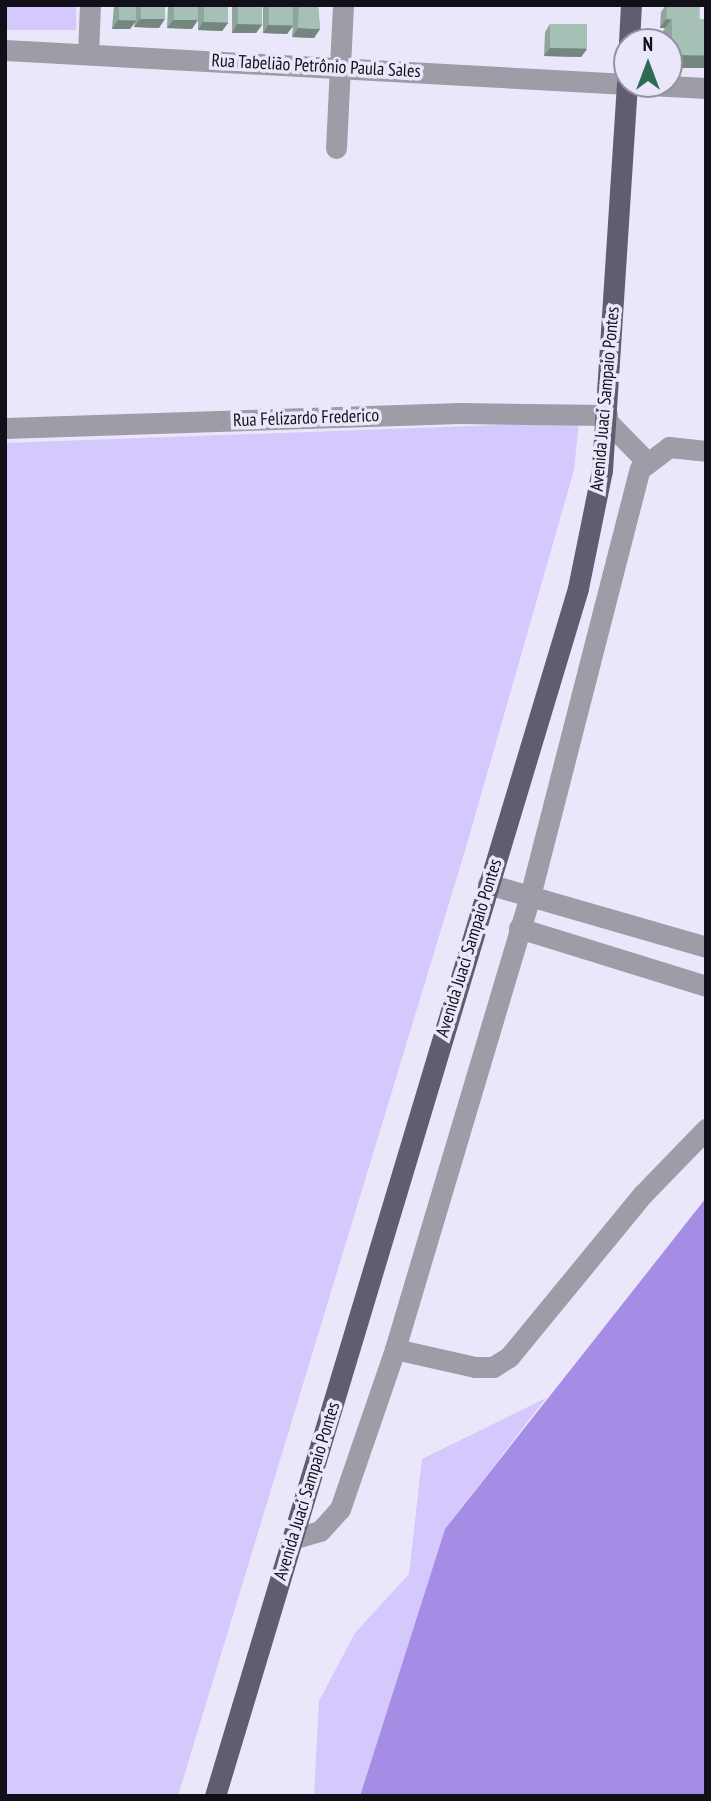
<!DOCTYPE html>
<meta charset="utf-8">
<style>
body{margin:0}
#map{position:relative;width:711px;height:1801px;overflow:hidden;background:#ebe7fb;font-family:"PT Sans Narrow",sans-serif}
div>[style]{position:absolute}
.green>*{inset:0;background:#d5c8fc;transform-origin:0 0}
.water>*{inset:0;background:#a58de6}
.minor>*{height:21px;margin:-10.5px;padding:0 10.5px;transform-origin:10.5px;border-radius:10.5px;background:#9e9ca7}
.major>*{height:21px;margin:-10.5px;padding:0 10.5px;transform-origin:10.5px;border-radius:10.5px;background:#615c6f}
.wall>*{inset:0;background:#8ea69c}
.shaded-wall>*{inset:0;background:#74877f}
.building>*{inset:0;background:#a5c1b5;transform-origin:0 0}
span{translate:-50% -50%;white-space:nowrap;text-align:center;line-height:1.15;-webkit-text-stroke:7px #ebe7fb;paint-order:stroke}
.street-label{font-size:18px;color:#110f17}
.frame{position:absolute;inset:0;border:7px solid #110f17;pointer-events:none}
.north{position:absolute;left:613px;top:28px;width:70px;height:70px;box-sizing:border-box;background:#ebe7fb;border:2px solid #9491a0;border-radius:50%;rotate:0deg;font-size:19px;font-weight:700;line-height:28px;text-align:center;color:#110f17}
.north::after{content:'';display:block;margin:auto;width:24px;height:32px;background:#2e6b55;clip-path:polygon(50% 0,100% 100%,50% 72%,0 100%)}
</style>
<div id="map">
<div class="green">
<div style="left:5px;top:5px;width:71px;height:25px"></div>
<div style="clip-path:polygon(579px 422px,574px 470px,467px 844px,178px 1796px,5px 1796px,5px 443px)"></div>
<div style="clip-path:polygon(546px 1398px,445px 1529px,360px 1796px,314px 1796px,319px 1701px,355px 1633px,409px 1574px,422px 1459px)"></div>
</div>
<div class="water">
<div style="clip-path:polygon(706px 1198px,706px 1796px,360px 1796px,445px 1529px)"></div>
</div>
<div class="minor">
<div style="left:5px;top:50px;width:623px;rotate:3.13deg"></div>
<div style="left:88px;top:54px;width:49px;rotate:-87.7deg"></div>
<div style="left:631px;top:84px;width:75px;rotate:3.1deg"></div>
<div style="left:336px;top:148px;width:143px;rotate:-87.2deg"></div>
<div style="left:606px;top:420px;width:60px;rotate:45.7deg"></div>
<div style="left:5px;top:428px;width:455px;rotate:-1.9deg"></div>
<div style="left:460px;top:413px;width:147px;rotate:0.8deg"></div>
<div style="left:488px;top:884px;width:227px;rotate:16.1deg"></div>
<div style="left:519px;top:928px;width:196px;rotate:17.2deg"></div>
<div style="left:395px;top:1349px;width:82px;rotate:12.7deg"></div>
<div style="left:475px;top:1367px;width:18px"></div>
<div style="left:493px;top:1367px;width:19px;rotate:-32deg"></div>
<div style="left:509px;top:1357px;width:211px;rotate:-50.6deg"></div>
<div style="left:643px;top:1194px;width:91px;rotate:-45.9deg"></div>
<div style="left:292px;top:1539px;width:29px;rotate:-16deg"></div>
<div style="left:320px;top:1531px;width:30px;rotate:-48deg"></div>
<div style="left:340px;top:1509px;width:169px;rotate:-71deg"></div>
<div style="left:395px;top:1349px;width:473px;rotate:-73.4deg"></div>
<div style="left:530px;top:896px;width:441px;rotate:-75.6deg"></div>
<div style="left:640px;top:469px;width:36px;rotate:-37deg"></div>
<div style="left:669px;top:447px;width:37px;rotate:6deg"></div>
</div>
<div class="major">
<div style="left:629px;top:42px;width:37px;rotate:-87deg"></div>
<div style="left:215px;top:1796px;width:1261px;rotate:-73.27deg"></div>
<div style="left:578px;top:588px;width:120px;rotate:-78.5deg"></div>
<div style="left:602px;top:470px;width:389px;rotate:-86.3deg"></div>
</div>
<div class="wall">
<div style="clip-path:polygon(114px 5px,165px 5px,159px 28px,134px 27px,135px 22px,130px 29px,112px 29px)"></div>
<div style="clip-path:polygon(168px 5px,198px 5px,192px 29px,167px 28px)"></div>
<div style="clip-path:polygon(198px 5px,228px 5px,228px 23px,222px 31px,198px 30px)"></div>
<div style="clip-path:polygon(232px 5px,262px 5px,262px 25px,256px 33px,232px 33px)"></div>
<div style="clip-path:polygon(263px 5px,318px 5px,320px 29px,314px 38px,292px 37px,293px 26px,287px 34px,263px 33px)"></div>
<div style="clip-path:polygon(666px 5px,693px 5px,700px 19px,706px 19px,706px 68px,669px 68px,669px 42px,663px 42px,663px 31px,665px 28px,660px 28px,661px 12px)"></div>
<div style="clip-path:polygon(550px 24px,587px 49px,581px 57px,544px 56px,545px 32px)"></div>
</div>
<div class="shaded-wall">
<div style="clip-path:polygon(140px 19px,165px 19px,159px 28px,134px 27px)"></div>
<div style="clip-path:polygon(666px 19px,671px 20px,665px 28px,660px 28px)"></div>
<div style="clip-path:polygon(118px 20px,136px 21px,130px 29px,112px 29px)"></div>
<div style="clip-path:polygon(173px 20px,198px 20px,192px 29px,167px 28px)"></div>
<div style="clip-path:polygon(203px 22px,228px 23px,222px 31px,198px 30px)"></div>
<div style="clip-path:polygon(237px 24px,262px 25px,256px 33px,232px 33px)"></div>
<div style="clip-path:polygon(268px 25px,293px 26px,287px 34px,263px 33px)"></div>
<div style="clip-path:polygon(298px 28px,320px 29px,314px 38px,292px 37px)"></div>
<div style="clip-path:polygon(550px 48px,587px 49px,581px 57px,544px 56px)"></div>
<div style="clip-path:polygon(671px 55px,706px 56px,706px 68px,669px 68px,669px 59px)"></div>
</div>
<div class="building">
<div style="left:119px;top:5px;width:17px;height:15px"></div>
<div style="left:141px;top:5px;width:24px;height:14px"></div>
<div style="left:174px;top:5px;width:24px;height:15px"></div>
<div style="left:204px;top:5px;width:24px;height:17px"></div>
<div style="left:238px;top:5px;width:24px;height:19px"></div>
<div style="left:269px;top:5px;width:24px;height:20px"></div>
<div style="clip-path:polygon(299px 5px,318px 5px,320px 29px,298px 28px)"></div>
<div style="left:667px;top:5px;width:33px;height:14px;rotate:2deg"></div>
<div style="left:672px;top:19px;width:34px;height:36px"></div>
<div style="left:550px;top:24px;width:37px;height:24px"></div>
</div>
<div class="street-label">
<span style="left:316px;top:66px;rotate:3deg">Rua Tabelião Petrônio Paula Sales</span>
<span style="left:605px;top:399px;rotate:-85deg">Avenida Juaci Sampaio Pontes</span>
<span style="left:306px;top:418px;rotate:-2deg">Rua Felizardo Frederico</span>
<span style="left:469px;top:948px;rotate:-73deg">Avenida Juaci Sampaio Pontes</span>
<span style="left:307px;top:1491px;rotate:-73deg">Avenida Juaci Sampaio Pontes</span>
</div>
<div class="frame"></div>
<div class="north">N</div>
</div>
